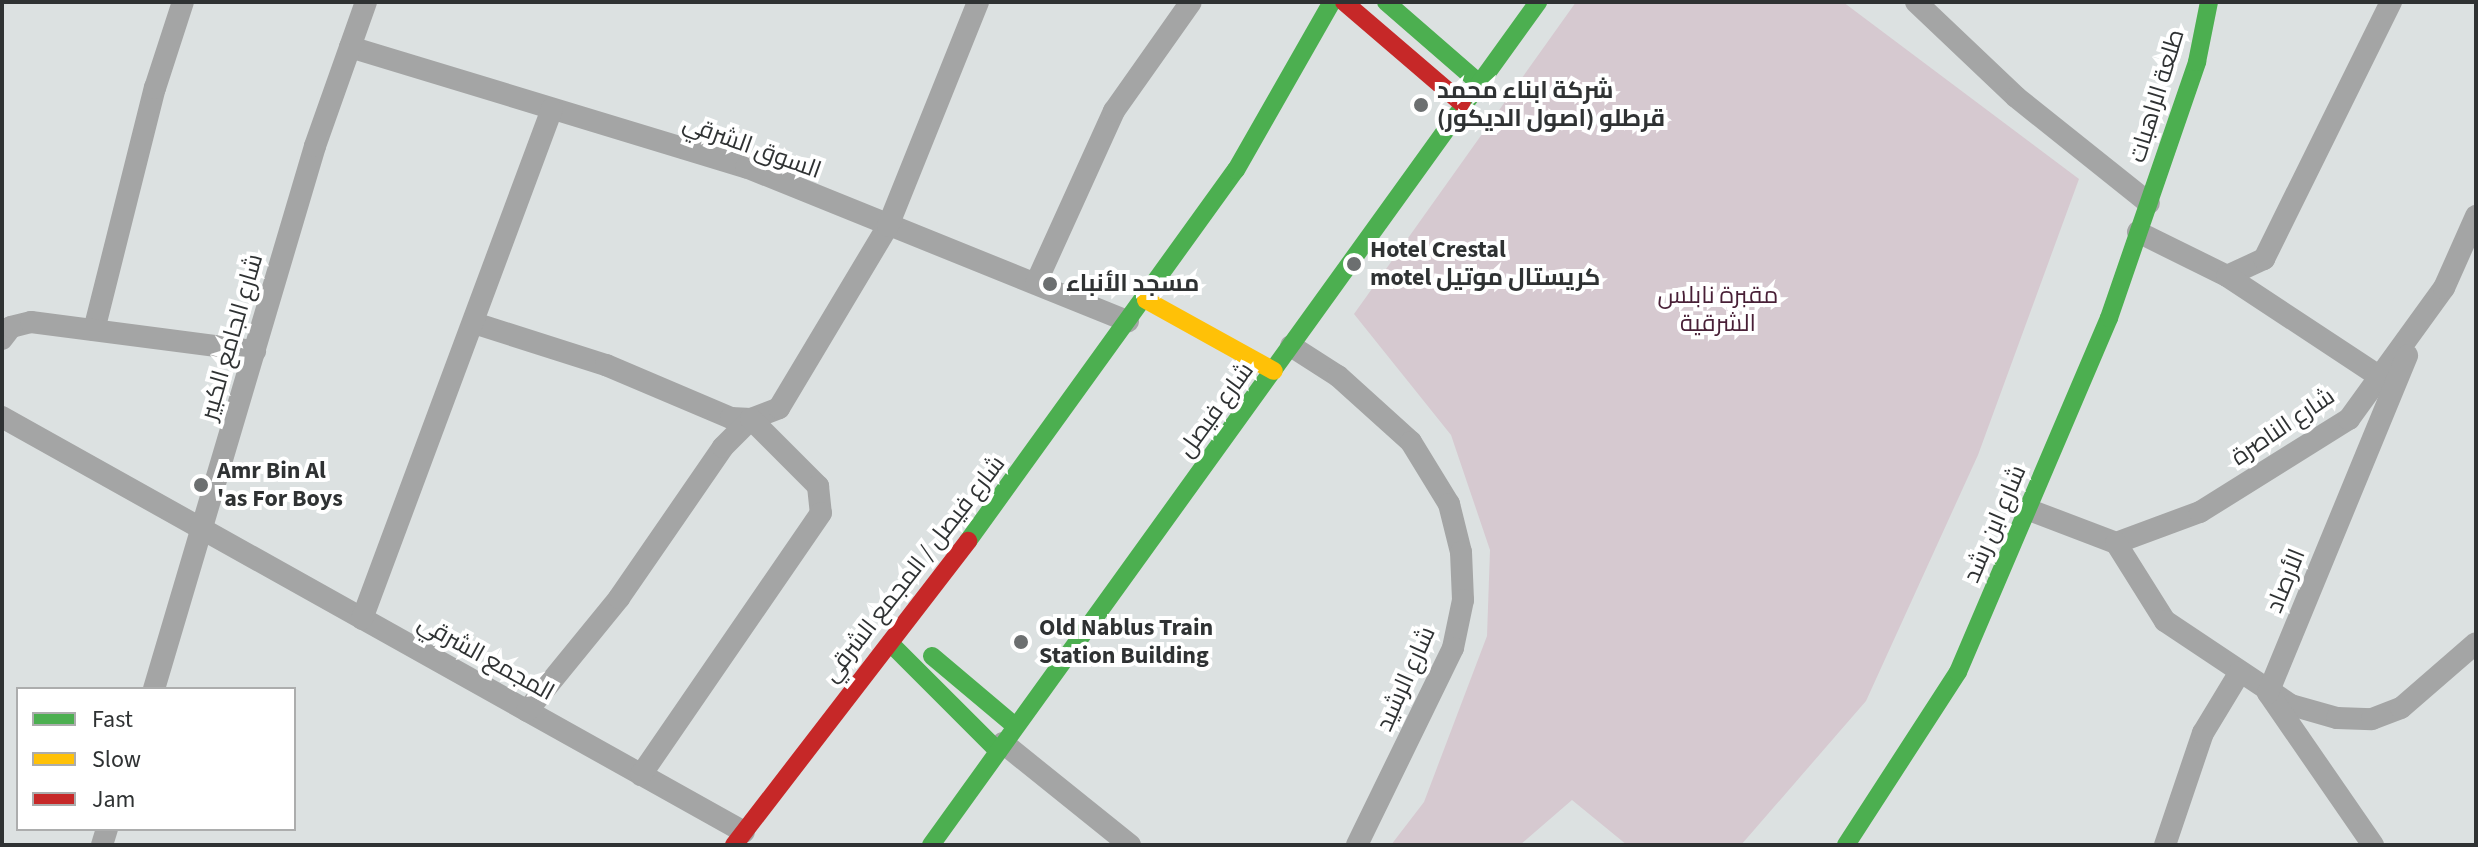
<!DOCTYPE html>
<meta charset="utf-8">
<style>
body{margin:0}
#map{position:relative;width:2478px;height:847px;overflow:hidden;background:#dce1e1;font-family:"Source Sans 3",Cairo,sans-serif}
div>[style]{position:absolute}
.green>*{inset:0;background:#d6c9d0}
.street>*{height:22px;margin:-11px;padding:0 11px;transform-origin:11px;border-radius:11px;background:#a4a5a5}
.fast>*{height:18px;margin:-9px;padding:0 9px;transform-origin:9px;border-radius:9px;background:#4caf50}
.slow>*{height:18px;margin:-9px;padding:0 9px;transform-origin:9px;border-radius:9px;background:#ffc107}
.jam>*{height:18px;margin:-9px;padding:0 9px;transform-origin:9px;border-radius:9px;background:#c62828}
.dots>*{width:22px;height:22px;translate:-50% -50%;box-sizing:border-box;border:4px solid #fff;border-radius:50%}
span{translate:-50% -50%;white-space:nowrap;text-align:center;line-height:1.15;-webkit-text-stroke:8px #fff;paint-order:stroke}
.poi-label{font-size:24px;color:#2f3233;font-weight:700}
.left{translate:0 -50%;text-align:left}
.street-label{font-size:24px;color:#2f3233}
.park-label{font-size:24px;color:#481f36}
.frame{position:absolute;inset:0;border:4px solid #2f3233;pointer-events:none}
.legend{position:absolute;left:16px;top:687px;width:280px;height:144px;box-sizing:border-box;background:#fff;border:2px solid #acadad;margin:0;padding:10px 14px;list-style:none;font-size:24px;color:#2f3233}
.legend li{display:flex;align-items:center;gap:16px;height:40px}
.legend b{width:40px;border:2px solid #acadad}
</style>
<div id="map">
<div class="green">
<div style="clip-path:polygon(1576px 2px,1843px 2px,2079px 179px,1978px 455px,1866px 701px,1741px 845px,1627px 845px,1572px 800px,1520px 845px,1391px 845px,1424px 802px,1487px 636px,1490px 550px,1451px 435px,1354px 314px)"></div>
</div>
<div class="street">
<div style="left:1916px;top:2px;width:138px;rotate:43.5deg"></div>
<div style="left:2016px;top:97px;width:170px;rotate:38.6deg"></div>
<div style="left:350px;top:47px;width:414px;rotate:16.9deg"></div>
<div style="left:746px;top:167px;width:412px;rotate:22deg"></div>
<div style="left:2138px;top:232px;width:99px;rotate:26.3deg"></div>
<div style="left:2227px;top:276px;width:41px;rotate:-24.7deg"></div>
<div style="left:2264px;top:259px;width:287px;rotate:-63.7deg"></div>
<div style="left:2227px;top:276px;width:183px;rotate:33.4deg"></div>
<div style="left:1036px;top:283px;width:189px;rotate:-65.6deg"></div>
<div style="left:1114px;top:111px;width:133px;rotate:-54.8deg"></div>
<div style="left:474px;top:323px;width:139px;rotate:17.7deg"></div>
<div style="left:606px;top:365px;width:136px;rotate:23deg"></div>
<div style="left:731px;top:418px;width:20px;rotate:3deg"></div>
<div style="left:751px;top:419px;width:30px;rotate:-21deg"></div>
<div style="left:779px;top:408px;width:212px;rotate:-59.1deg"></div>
<div style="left:888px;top:226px;width:241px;rotate:-68.1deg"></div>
<div style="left:94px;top:330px;width:250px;rotate:-75.9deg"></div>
<div style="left:155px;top:88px;width:90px;rotate:-72deg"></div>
<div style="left:2px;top:339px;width:15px;rotate:-53deg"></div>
<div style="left:11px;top:327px;width:21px;rotate:-14deg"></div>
<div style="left:31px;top:322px;width:226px;rotate:7.4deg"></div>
<div style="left:1291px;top:346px;width:56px;rotate:32.6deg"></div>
<div style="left:1338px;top:376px;width:98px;rotate:42.1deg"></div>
<div style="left:1411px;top:442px;width:73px;rotate:58.5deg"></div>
<div style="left:1449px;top:504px;width:49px;rotate:76deg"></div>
<div style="left:1461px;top:552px;width:48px;rotate:87.6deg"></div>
<div style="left:1463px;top:600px;width:49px;rotate:101.8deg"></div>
<div style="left:1453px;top:648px;width:219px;rotate:116deg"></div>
<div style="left:2px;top:417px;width:850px;rotate:29.22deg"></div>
<div style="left:2027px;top:509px;width:95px;rotate:20.9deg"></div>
<div style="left:2116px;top:543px;width:90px;rotate:-20.3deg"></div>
<div style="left:2200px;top:512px;width:176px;rotate:-32deg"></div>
<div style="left:2349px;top:419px;width:162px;rotate:-54.1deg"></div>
<div style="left:2444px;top:288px;width:79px;rotate:-66deg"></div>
<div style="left:2116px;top:543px;width:92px;rotate:57.9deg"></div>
<div style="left:2165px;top:621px;width:151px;rotate:33.7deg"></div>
<div style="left:2291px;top:705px;width:48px;rotate:15.8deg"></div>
<div style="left:2337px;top:718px;width:35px;rotate:2deg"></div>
<div style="left:2372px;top:719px;width:31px;rotate:-21deg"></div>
<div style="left:2401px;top:708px;width:99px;rotate:-40.9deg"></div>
<div style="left:362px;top:619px;width:544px;rotate:-69.57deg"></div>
<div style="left:154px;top:689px;width:566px;rotate:-73.48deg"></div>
<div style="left:315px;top:146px;width:153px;rotate:-70.5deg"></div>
<div style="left:527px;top:711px;width:146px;rotate:-50.8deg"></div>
<div style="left:619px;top:598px;width:183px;rotate:-55.4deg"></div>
<div style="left:723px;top:447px;width:40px;rotate:-45deg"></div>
<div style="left:751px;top:419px;width:95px;rotate:45deg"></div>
<div style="left:818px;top:486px;width:27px;rotate:84deg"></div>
<div style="left:821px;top:513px;width:318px;rotate:124.5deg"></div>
<div style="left:1003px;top:743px;width:163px;rotate:38.8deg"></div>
<div style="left:102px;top:845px;width:17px;rotate:-73deg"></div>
<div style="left:2165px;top:845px;width:118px;rotate:-71.3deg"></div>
<div style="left:2203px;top:733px;width:71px;rotate:-58.8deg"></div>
<div style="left:2373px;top:845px;width:185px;rotate:-124.6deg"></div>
<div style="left:2268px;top:693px;width:365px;rotate:-67.6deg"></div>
</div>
<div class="fast">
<div style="left:1386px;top:2px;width:122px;rotate:41deg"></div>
<div style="left:968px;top:541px;width:458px;rotate:-54.2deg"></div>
<div style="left:1236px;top:170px;width:193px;rotate:-60.3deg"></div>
<div style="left:890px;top:643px;width:153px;rotate:45deg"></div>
<div style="left:932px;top:656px;width:109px;rotate:40.1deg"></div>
<div style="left:931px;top:845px;width:1039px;rotate:-54.24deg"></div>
<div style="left:1846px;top:845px;width:206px;rotate:-57.1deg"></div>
<div style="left:1958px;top:672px;width:385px;rotate:-66.9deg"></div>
<div style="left:2109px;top:318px;width:271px;rotate:-71deg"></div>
<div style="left:2197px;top:62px;width:61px;rotate:-78.7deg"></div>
</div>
<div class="slow">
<div style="left:1146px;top:300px;width:146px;rotate:29deg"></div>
</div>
<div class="jam">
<div style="left:1344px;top:2px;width:155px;rotate:40.6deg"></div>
<div style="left:734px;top:845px;width:384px;rotate:-52.4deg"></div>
</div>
<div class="dots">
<div style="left:1421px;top:105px;background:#6c6f70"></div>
<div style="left:1354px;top:264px;background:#6c6f70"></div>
<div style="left:1050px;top:284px;background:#6c6f70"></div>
<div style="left:201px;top:485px;background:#6c6f70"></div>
<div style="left:1021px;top:642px;background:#6c6f70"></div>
</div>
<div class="poi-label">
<span class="left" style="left:1437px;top:105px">شركة ابناء محمد<br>قرطلو (اصول الديكور)</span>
<span class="left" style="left:1370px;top:264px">Hotel Crestal<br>motel كريستال موتيل</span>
<span class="left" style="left:1066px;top:284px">مسجد الأنباء</span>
<span class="left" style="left:217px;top:485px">Amr Bin Al<br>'as For Boys</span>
<span class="left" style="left:1039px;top:642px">Old Nablus Train<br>Station Building</span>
</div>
<div class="street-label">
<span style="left:2157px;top:96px;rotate:-73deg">طلعة الراهبات</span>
<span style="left:752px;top:147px;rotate:20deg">السوق الشرقي</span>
<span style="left:232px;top:337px;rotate:-74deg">شارع الجامع الكبير</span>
<span style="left:1216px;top:410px;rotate:-54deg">شارع فيصل</span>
<span style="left:2283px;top:427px;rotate:-34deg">شارع الناصرة</span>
<span style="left:1995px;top:524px;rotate:-67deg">شارع ابن رشد</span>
<span style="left:914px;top:569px;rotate:-52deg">شارع فيصل / المجمع الشرقي</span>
<span style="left:2286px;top:581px;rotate:-68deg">الأرصاد</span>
<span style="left:486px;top:658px;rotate:29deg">المجمع الشرقي</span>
<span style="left:1406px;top:679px;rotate:-66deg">شارع الرشيد</span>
</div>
<div class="park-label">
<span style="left:1718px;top:310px">مقبرة نابلس<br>الشرقية</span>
</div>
<div class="frame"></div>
<ul class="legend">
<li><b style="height:10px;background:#4caf50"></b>Fast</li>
<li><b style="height:10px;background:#ffc107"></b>Slow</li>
<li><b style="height:10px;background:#c62828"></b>Jam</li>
</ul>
</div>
